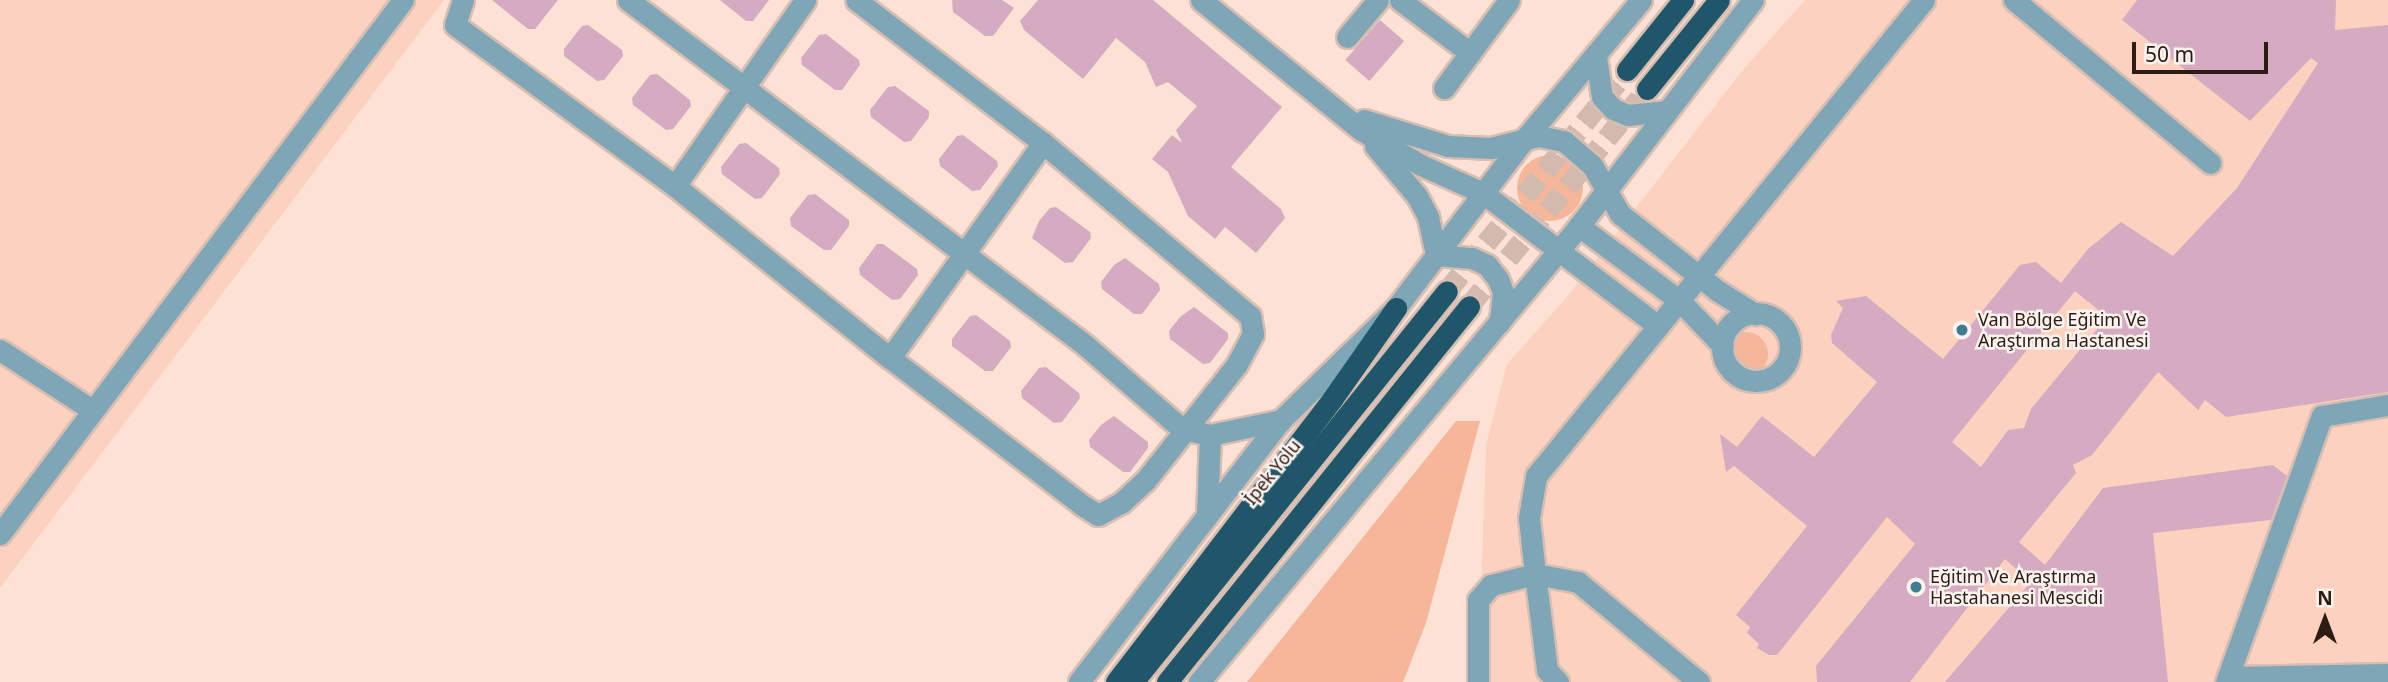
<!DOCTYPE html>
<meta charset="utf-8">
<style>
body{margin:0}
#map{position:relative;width:2388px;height:682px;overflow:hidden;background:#fde1d5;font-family:"Noto Sans",sans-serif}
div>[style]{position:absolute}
.built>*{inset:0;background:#fcd1bf}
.green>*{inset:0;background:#f5b69a}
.round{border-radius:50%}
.building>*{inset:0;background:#d5abc2;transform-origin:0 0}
.highway-tunnel>*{height:21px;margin-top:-10.5px;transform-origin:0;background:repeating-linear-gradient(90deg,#d3baae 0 21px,transparent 0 31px)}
.roads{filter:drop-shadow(2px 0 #d7beb2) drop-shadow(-2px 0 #d7beb2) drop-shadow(0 2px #d7beb2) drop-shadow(0 -2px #d7beb2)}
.minor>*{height:21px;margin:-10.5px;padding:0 10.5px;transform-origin:10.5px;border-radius:10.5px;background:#7fa6b6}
.minor>.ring{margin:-10.5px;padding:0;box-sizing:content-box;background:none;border:21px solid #7fa6b6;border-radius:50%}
.highway>*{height:21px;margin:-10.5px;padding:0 10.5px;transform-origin:10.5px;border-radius:10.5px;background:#1f5669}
.dots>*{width:19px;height:19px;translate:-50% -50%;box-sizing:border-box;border:4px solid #fcf3ef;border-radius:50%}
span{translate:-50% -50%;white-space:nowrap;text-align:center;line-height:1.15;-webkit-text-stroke:5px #fcf3ef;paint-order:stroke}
.poi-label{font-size:18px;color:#2c1c14}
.left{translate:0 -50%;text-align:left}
.street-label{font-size:18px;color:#2c1c14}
.north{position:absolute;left:2290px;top:584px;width:70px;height:70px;-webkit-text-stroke:5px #fcf3ef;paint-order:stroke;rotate:0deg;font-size:19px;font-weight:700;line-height:28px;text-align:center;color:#2c1c14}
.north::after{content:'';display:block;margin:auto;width:24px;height:32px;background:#2c1c14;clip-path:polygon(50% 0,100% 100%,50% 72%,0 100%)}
.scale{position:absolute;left:2132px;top:42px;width:136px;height:32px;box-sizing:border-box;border:4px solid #2c1c14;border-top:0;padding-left:9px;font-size:21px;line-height:24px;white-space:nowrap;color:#2c1c14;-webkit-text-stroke:5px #fcf3ef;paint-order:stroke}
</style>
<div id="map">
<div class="built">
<div style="clip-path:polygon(0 0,444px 0,0 588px)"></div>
<div style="clip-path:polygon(1805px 0,2388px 0,2388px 682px,1478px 682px,1486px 445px,1507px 364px,1567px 297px,1742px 71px)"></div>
</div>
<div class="green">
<div class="round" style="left:1517px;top:155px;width:66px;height:66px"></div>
<div class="round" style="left:1724px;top:332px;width:44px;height:44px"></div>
<div style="clip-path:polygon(1456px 421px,1480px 421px,1426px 623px,1403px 682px,1247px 682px)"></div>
</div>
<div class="building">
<div style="clip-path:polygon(492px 0,558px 0,535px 29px,528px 29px)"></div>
<div style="clip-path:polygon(720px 0,769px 0,753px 21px,746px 21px)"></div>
<div style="clip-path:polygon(952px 0,1002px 0,1014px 8px,993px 36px,985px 36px,953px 12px)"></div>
<div style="clip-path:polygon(1038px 0,1153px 0,1282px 107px,1231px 167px,1281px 209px,1285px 218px,1256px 253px,1225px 227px,1215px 239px,1188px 216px,1168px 172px,1152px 159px,1172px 135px,1182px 143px,1176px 130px,1197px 106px,1168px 82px,1156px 87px,1145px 62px,1116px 38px,1083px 79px,1024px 30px,1020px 21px)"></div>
<div style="clip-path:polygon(evenodd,2137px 0,2336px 0,2335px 30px,2388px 25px,2388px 392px,2226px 417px,2205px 400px,2198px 410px,2158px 372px,2092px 455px,2073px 465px,2076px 473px,2019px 542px,2045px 565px,2103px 488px,2273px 465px,2287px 476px,2271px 520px,2153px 533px,2168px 682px,1945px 682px,2031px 582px,2005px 559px,1910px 682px,1817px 682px,1816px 666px,1915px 544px,1887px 517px,1777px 655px,1769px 655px,1757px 648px,1759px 644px,1747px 633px,1750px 627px,1736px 615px,1807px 526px,1734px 466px,1726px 472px,1720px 434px,1737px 447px,1762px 416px,1814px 457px,1877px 382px,1832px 343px,1831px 335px,1843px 308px,1836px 301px,1866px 296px,1943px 359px,2020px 265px,2036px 262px,2061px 283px,2088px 249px,2121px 222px,2173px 256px,2237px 188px,2318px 63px,2311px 58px,2250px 121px,2122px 20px,2137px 0,2075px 291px,2107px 317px,2031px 409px,2024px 428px,2008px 430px,1981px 467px,1952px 442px,2075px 291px)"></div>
<div style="left:1380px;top:20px;width:32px;height:53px;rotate:41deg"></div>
<div style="clip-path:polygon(588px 25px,622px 50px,623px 56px,604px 80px,597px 81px,564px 56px,564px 49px,582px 26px)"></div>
<div style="clip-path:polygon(826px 34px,859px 60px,860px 65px,842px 90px,835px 90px,802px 65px,801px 58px,819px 35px)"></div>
<div style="clip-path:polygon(657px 74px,690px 100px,691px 106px,673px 129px,666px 130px,633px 105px,632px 98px,650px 75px)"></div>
<div style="clip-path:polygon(895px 86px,929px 111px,929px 117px,911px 141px,904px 142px,871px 117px,870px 110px,888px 87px)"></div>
<div style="clip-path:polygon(963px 135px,997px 161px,998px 166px,980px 190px,972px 191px,940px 166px,939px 159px,957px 136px)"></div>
<div style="clip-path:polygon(746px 143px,779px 168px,780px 174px,762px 198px,755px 199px,722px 174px,721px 167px,739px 144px)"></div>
<div style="clip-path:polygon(815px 194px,849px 220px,849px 226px,831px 250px,824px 250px,791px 226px,790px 218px,808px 195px)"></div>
<div style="clip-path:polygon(1056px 207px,1090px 232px,1091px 238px,1073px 262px,1065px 263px,1032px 238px,1039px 221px,1050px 208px)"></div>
<div style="clip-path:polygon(877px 244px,883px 244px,917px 269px,918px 275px,900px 299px,892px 300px,860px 275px,859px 268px)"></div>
<div style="clip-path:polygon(1125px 258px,1159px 284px,1160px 290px,1142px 314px,1134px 314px,1102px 289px,1101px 282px,1114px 265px)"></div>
<div style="clip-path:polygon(1194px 307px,1228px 333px,1228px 339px,1210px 363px,1203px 364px,1170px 339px,1169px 331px,1180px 317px)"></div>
<div style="clip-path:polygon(976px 315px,1010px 341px,1011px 347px,993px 371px,985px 371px,952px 346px,952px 339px,970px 316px)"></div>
<div style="clip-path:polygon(1046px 367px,1079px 393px,1080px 398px,1062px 422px,1054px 423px,1022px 398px,1021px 391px,1039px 368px)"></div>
<div style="clip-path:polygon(1114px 416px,1148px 442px,1148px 448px,1130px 472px,1123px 472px,1090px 447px,1089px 440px,1101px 425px)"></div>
</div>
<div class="highway-tunnel">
<div style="left:1447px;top:291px;width:285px;rotate:-50.8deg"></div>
<div style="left:1469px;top:306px;width:281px;rotate:-50.6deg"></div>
</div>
<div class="roads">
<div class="minor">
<div style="left:463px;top:0;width:26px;rotate:108deg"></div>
<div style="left:455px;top:25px;width:273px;rotate:36.2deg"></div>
<div style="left:675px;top:186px;width:275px;rotate:38.7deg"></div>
<div style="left:890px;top:358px;width:242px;rotate:37.4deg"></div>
<div style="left:1082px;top:505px;width:19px;rotate:32deg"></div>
<div style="left:1098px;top:515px;width:26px;rotate:-28deg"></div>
<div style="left:1121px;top:503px;width:33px;rotate:-43deg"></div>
<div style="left:1145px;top:481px;width:149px;rotate:-51.8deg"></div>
<div style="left:1237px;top:364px;width:34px;rotate:-62deg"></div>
<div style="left:1253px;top:334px;width:18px;rotate:-99deg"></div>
<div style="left:1250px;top:316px;width:270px;rotate:-140.1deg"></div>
<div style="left:1043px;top:143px;width:235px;rotate:-142.6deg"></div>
<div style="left:628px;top:0;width:573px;rotate:37.05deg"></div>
<div style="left:1085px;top:345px;width:128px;rotate:40.9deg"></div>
<div style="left:1182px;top:429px;width:29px;rotate:12deg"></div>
<div style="left:1201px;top:0;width:206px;rotate:39.1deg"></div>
<div style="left:1361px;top:130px;width:69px;rotate:30.3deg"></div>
<div style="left:1421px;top:165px;width:68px;rotate:24.3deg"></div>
<div style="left:1483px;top:193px;width:220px;rotate:37.2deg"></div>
<div style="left:1400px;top:0;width:88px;rotate:37.1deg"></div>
<div style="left:2014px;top:0;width:255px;rotate:39.7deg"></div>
<div style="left:1347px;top:37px;width:48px;rotate:-50deg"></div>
<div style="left:1596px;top:57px;width:40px;rotate:81.5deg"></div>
<div style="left:1602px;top:97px;width:16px;rotate:47deg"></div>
<div style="left:1613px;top:109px;width:16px;rotate:22deg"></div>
<div style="left:1628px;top:115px;width:37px;rotate:-6deg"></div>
<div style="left:1444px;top:88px;width:109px;rotate:-53.5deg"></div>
<div style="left:1364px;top:120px;width:88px;rotate:17.2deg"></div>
<div style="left:1448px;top:146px;width:43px;rotate:2.7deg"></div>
<div style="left:1491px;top:148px;width:49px;rotate:-14.3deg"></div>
<div style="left:1538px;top:136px;width:26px;rotate:11deg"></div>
<div style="left:1564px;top:141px;width:37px;rotate:41deg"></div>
<div style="left:1592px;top:165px;width:56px;rotate:60.3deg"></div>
<div style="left:1620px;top:214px;width:125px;rotate:38.2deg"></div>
<div style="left:1718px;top:291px;width:44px;rotate:31.9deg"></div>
<div style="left:1375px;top:146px;width:65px;rotate:50deg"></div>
<div style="left:1417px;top:196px;width:24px;rotate:62deg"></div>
<div style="left:1428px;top:217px;width:39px;rotate:78deg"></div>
<div style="left:1436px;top:255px;width:36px;rotate:5deg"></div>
<div style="left:1472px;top:258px;width:17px;rotate:25deg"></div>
<div style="left:1487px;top:265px;width:18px;rotate:52deg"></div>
<div style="left:1498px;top:279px;width:14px;rotate:69deg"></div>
<div style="left:1503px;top:292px;width:30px;rotate:96deg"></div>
<div style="left:675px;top:186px;width:227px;rotate:-55deg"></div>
<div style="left:1579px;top:226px;width:126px;rotate:36.6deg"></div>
<div style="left:1680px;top:301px;width:62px;rotate:46.3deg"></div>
<div class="ring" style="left:1722px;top:313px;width:47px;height:47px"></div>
<div style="left:0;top:350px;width:110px;rotate:33.1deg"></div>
<div style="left:890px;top:358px;width:264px;rotate:-54.6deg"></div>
<div style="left:1207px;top:516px;width:81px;rotate:-87.9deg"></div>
<div style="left:1210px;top:435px;width:73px;rotate:-11.9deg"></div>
<div style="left:0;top:534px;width:669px;rotate:-52.96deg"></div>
<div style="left:2228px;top:677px;width:160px;rotate:-1.1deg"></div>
<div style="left:1079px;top:682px;width:331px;rotate:-52.4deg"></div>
<div style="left:1281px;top:420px;width:161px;rotate:-44.2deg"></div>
<div style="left:1396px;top:308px;width:208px;rotate:-52.8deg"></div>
<div style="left:1522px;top:142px;width:185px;rotate:-50deg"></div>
<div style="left:1199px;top:682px;width:594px;rotate:-50.19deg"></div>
<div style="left:1579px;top:226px;width:285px;rotate:-52.4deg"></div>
<div style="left:1478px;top:682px;width:82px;rotate:-90deg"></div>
<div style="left:1478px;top:600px;width:20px;rotate:-49deg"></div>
<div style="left:1491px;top:585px;width:45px;rotate:-14deg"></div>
<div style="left:1535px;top:574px;width:44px;rotate:10.5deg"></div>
<div style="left:1578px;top:582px;width:157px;rotate:39.6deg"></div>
<div style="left:1558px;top:682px;width:16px;rotate:-133deg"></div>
<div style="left:1547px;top:670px;width:97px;rotate:-97.1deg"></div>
<div style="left:1535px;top:574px;width:56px;rotate:-96.1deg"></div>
<div style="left:1529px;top:518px;width:43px;rotate:-80.5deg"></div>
<div style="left:1536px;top:476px;width:614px;rotate:-50.82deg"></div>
<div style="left:2226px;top:682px;width:283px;rotate:-70.2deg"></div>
<div style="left:2322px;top:416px;width:67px;rotate:-9.5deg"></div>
</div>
<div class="highway">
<div style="left:1627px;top:70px;width:90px;rotate:-51.3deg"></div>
<div style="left:1647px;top:89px;width:114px;rotate:-51deg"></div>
<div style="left:1116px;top:682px;width:357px;rotate:-52.6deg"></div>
<div style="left:1333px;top:398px;width:110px;rotate:-55deg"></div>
<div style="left:1133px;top:682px;width:501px;rotate:-51.23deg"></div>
<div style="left:1167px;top:682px;width:482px;rotate:-51.2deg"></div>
</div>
</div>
<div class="dots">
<div style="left:1962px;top:330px;background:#407d94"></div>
<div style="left:1916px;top:587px;background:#407d94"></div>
</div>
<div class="poi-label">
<span class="left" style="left:1978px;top:330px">Van Bölge Eğitim Ve<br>Araştırma Hastanesi</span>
<span class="left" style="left:1930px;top:587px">Eğitim Ve Araştırma<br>Hastahanesi Mescidi</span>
</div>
<div class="street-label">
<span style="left:1272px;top:472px;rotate:-51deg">İpek Yolu</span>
</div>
<div class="north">N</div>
<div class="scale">50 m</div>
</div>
